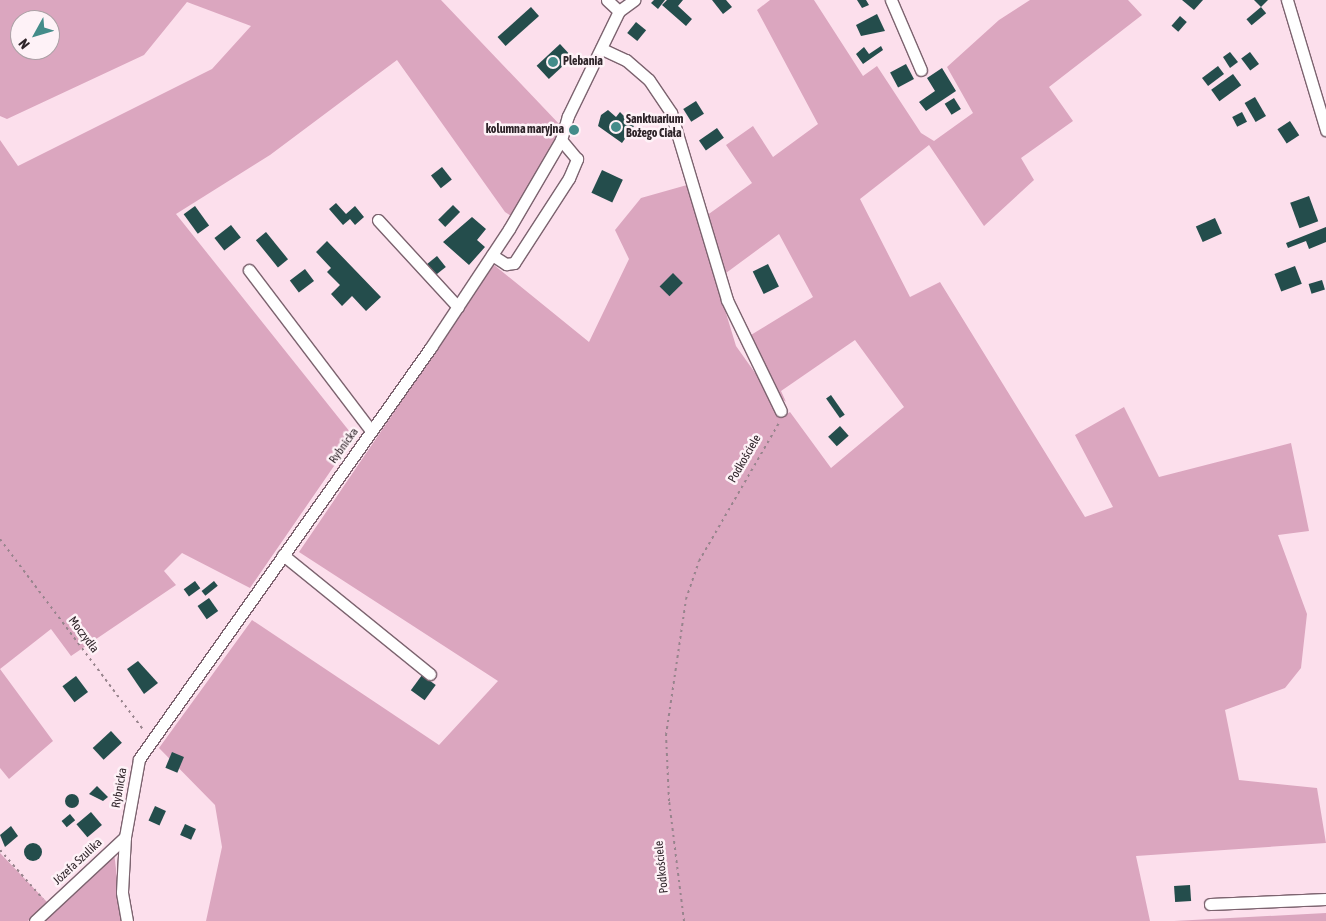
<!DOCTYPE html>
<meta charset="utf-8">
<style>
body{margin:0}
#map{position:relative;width:1326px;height:921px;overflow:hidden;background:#fcdfec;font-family:"Asap Condensed",sans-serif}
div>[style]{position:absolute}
.green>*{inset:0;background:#dba6bf}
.building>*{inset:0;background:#244d4c;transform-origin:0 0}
.round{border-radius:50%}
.path>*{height:2px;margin-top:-1px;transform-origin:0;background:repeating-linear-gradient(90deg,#98848d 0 2.5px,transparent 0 6.5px)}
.roads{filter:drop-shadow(1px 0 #7c636f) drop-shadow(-1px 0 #7c636f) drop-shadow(0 1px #7c636f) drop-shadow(0 -1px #7c636f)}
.minor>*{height:11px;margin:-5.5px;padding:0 5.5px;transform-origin:5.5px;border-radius:5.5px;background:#fff}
.dots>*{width:14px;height:14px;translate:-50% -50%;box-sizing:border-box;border:2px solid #fef2f7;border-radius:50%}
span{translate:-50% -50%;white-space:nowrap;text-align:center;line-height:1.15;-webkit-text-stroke:5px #fef2f7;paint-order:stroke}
.poi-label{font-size:12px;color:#2e2429;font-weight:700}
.left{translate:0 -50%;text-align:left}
.right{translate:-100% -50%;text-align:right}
.street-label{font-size:12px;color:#2e2429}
.north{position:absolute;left:10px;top:10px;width:50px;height:50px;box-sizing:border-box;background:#fef2f7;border:1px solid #aba0a5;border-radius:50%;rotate:231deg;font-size:14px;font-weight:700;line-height:20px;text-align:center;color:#2e2429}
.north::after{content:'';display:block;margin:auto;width:18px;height:22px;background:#448c8a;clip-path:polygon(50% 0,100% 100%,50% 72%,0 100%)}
</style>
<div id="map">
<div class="green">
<div style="clip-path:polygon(evenodd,0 0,441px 0,561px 126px,558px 139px,514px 218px,505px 212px,397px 60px,270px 155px,176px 214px,354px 437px,250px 588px,182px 553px,164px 571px,176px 585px,71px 656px,51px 629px,0 669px,53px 741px,9px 779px,0 768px,0 140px,18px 166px,212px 69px,251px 26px,187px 2px,144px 55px,7px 119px,0 116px,0 0,20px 20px,50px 20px,50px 50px,20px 50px,20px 20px)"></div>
<div style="clip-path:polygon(770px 0,814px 0,863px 76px,877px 66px,921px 133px,934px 141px,973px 113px,947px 67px,999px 20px,1030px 0,1128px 0,1142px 15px,1049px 87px,1073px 121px,1021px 158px,1034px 180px,984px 226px,929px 145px,860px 199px,910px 297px,940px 282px,1085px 517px,1113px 507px,1075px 435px,1124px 407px,1159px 477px,1291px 443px,1309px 531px,1278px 535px,1307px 614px,1301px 668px,1285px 688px,1225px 710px,1239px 780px,1317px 788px,1326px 843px,1136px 856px,1150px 921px,206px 921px,222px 847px,215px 805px,159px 748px,252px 620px,439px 745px,498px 681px,299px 552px,494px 265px,589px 342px,629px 259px,615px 230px,641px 198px,687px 185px,736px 346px,785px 415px,790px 412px,831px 468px,904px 407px,855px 340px,781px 391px,786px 402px,779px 396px,746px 338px,813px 297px,779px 234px,726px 273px,736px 309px,729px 297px,706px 216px,752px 183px,726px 145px,753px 126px,773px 157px,818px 124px,757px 10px)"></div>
<div style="clip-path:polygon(114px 852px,122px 921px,45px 921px)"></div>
<div style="clip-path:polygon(0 853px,47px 902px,28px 921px,0 921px)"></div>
<div style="clip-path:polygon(1326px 913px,1326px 921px,1174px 921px)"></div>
</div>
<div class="building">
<div style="clip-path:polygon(654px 0,665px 0,658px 9px,651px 3px)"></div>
<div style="clip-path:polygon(667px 0,683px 0,678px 6px,692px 19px,686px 26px,662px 5px)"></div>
<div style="clip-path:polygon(712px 0,726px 0,732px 7px,723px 14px)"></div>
<div style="clip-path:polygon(857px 0,866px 0,869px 5px,862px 8px)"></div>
<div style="clip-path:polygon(1182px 0,1203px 0,1194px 10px)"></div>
<div style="clip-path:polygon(1254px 0,1268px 0,1261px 7px)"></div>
<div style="left:531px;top:7px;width:12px;height:45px;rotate:48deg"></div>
<div style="left:1261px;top:7px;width:8px;height:19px;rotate:50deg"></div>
<div style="clip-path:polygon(877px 14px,885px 31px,861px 36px,856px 25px)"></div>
<div style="left:1180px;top:16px;width:9px;height:13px;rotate:41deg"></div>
<div style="left:636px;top:22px;width:13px;height:14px;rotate:39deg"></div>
<div style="left:560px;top:44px;width:18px;height:32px;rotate:47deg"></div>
<div style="clip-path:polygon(881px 46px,883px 50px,863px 64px,856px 54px,864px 47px,869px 54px)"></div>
<div style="clip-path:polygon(1230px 52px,1238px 62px,1230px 68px,1223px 57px)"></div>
<div style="left:1250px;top:52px;width:15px;height:11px;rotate:53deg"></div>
<div style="left:906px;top:64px;width:17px;height:18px;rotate:62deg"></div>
<div style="left:1218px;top:66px;width:10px;height:20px;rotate:53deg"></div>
<div style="clip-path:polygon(942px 68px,956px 91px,926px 111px,919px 102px,935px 91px,927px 78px)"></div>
<div style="left:1233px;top:74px;width:14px;height:27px;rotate:54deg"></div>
<div style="left:1255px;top:97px;width:22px;height:12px;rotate:60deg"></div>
<div style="left:954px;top:98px;width:13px;height:11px;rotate:58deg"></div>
<div style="left:696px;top:101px;width:15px;height:15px;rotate:58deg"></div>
<div style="clip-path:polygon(608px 110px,616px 117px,620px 112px,634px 126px,622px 143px,598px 126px,601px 115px)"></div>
<div style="left:1242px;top:112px;width:11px;height:11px;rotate:63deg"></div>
<div style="left:1290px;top:121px;width:17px;height:15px;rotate:57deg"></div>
<div style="left:717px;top:128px;width:12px;height:22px;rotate:55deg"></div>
<div style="left:442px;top:167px;width:16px;height:14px;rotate:52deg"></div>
<div style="left:602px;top:170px;width:23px;height:25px;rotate:25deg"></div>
<div style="left:1309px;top:196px;width:27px;height:20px;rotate:70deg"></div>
<div style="clip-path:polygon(336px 203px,346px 214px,355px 206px,364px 217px,355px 225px,350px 219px,343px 225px,329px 209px)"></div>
<div style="left:453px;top:205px;width:10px;height:21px;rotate:45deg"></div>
<div style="left:195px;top:206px;width:24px;height:14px;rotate:54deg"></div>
<div style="clip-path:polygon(472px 217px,486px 229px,477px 240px,485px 247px,469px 265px,443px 242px)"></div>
<div style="left:1215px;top:218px;width:17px;height:21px;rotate:66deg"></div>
<div style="left:231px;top:225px;width:16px;height:21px;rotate:52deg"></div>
<div style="clip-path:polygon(1326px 227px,1326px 242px,1309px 249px,1306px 241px,1288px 248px,1286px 243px)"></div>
<div style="left:266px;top:232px;width:35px;height:13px;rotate:51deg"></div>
<div style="clip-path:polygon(327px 241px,381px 297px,366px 311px,352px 296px,342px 306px,331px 294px,340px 285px,327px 272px,331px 268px,316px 252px)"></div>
<div style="left:437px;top:256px;width:14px;height:15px;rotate:51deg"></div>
<div style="left:768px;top:264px;width:25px;height:17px;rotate:64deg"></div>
<div style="left:1295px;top:266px;width:19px;height:22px;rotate:69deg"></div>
<div style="left:305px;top:269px;width:15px;height:19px;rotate:53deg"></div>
<div style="left:673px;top:273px;width:14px;height:19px;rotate:45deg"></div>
<div style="left:1322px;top:280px;width:10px;height:14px;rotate:73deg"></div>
<div style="left:831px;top:395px;width:24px;height:6px;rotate:55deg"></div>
<div style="left:840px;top:426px;width:13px;height:16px;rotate:48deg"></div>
<div style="left:195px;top:581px;width:9px;height:14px;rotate:54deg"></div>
<div style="left:214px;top:581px;width:6px;height:16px;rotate:51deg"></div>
<div style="left:209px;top:598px;width:16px;height:14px;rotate:55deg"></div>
<div style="clip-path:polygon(138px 661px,158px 683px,144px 694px,127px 669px)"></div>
<div style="left:422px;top:675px;width:17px;height:19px;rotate:36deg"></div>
<div style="left:76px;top:676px;width:20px;height:17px;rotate:53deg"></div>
<div style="left:111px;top:731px;width:16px;height:25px;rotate:47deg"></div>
<div style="left:172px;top:752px;width:13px;height:17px;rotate:23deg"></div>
<div style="clip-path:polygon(97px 786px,108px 797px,103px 801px,89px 794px)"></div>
<div class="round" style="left:65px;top:794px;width:14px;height:14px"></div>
<div style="left:155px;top:806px;width:12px;height:16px;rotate:24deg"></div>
<div style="left:91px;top:812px;width:17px;height:19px;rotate:50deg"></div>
<div style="left:70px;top:814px;width:8px;height:11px;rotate:50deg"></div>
<div style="left:185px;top:824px;width:12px;height:12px;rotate:24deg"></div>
<div style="clip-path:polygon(11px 826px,18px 836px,5px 847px,0 835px)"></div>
<div class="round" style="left:24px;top:843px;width:18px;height:18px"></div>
<div style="left:1190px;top:885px;width:16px;height:16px;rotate:86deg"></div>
</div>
<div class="path">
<div style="left:0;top:539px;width:240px;rotate:53.1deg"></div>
<div style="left:0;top:850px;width:65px;rotate:48.7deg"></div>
<div style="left:684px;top:921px;width:121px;rotate:-97.1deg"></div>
<div style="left:669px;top:801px;width:66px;rotate:-92.6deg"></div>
<div style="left:666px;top:735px;width:137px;rotate:-81.6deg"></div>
<div style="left:686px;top:599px;width:40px;rotate:-71.1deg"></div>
<div style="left:699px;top:561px;width:162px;rotate:-59.9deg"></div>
</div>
<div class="roads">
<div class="minor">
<div style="left:607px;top:0;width:16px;rotate:43deg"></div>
<div style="left:891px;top:0;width:76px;rotate:66.8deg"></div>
<div style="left:1287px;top:0;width:136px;rotate:73.3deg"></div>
<div style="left:619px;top:11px;width:19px;rotate:-36deg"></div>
<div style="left:602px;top:49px;width:26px;rotate:25deg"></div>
<div style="left:626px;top:60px;width:30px;rotate:41deg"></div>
<div style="left:649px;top:80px;width:40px;rotate:56deg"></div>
<div style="left:671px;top:113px;width:195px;rotate:73.3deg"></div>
<div style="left:727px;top:300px;width:123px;rotate:64.1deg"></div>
<div style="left:378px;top:220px;width:118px;rotate:47.4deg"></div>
<div style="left:492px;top:255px;width:17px;rotate:33deg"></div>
<div style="left:506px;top:264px;width:8px;rotate:-7deg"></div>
<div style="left:514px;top:263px;width:101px;rotate:-57.1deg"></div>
<div style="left:569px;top:178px;width:21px;rotate:-67deg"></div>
<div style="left:577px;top:159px;width:25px;rotate:-130deg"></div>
<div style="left:249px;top:270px;width:202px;rotate:52.8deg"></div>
<div style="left:283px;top:555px;width:189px;rotate:39deg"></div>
<div style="left:1210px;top:904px;width:116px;rotate:-2.5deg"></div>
<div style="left:35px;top:921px;width:123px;rotate:-43deg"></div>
<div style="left:127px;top:921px;width:29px;rotate:-100deg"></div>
<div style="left:122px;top:892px;width:55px;rotate:-86.9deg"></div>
<div style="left:125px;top:837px;width:79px;rotate:-79.8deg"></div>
<div style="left:139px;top:759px;width:505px;rotate:-54.67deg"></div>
<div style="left:431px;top:347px;width:141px;rotate:-56.5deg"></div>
<div style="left:509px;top:229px;width:103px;rotate:-59.7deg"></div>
<div style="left:561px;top:140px;width:25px;rotate:-74deg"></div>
<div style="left:568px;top:116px;width:117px;rotate:-64.1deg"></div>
</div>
</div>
<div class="dots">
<div style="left:553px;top:62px;background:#448c8a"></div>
<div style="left:616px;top:127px;background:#448c8a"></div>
<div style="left:574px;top:130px;background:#448c8a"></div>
</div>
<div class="poi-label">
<span class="left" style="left:563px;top:62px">Plebania</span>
<span class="left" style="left:626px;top:127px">Sanktuarium<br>Bożego Ciała</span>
<span class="right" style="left:564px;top:130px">kolumna maryjna</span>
</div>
<div class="street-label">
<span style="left:344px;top:446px;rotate:-54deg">Rybnicka</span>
<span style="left:745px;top:459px;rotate:-60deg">Podkościele</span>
<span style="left:83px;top:635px;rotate:53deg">Moczydła</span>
<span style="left:120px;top:788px;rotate:-80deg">Rybnicka</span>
<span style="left:78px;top:862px;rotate:-43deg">Józefa Szulika</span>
<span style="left:662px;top:867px;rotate:-96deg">Podkościele</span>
</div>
<div class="north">N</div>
</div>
